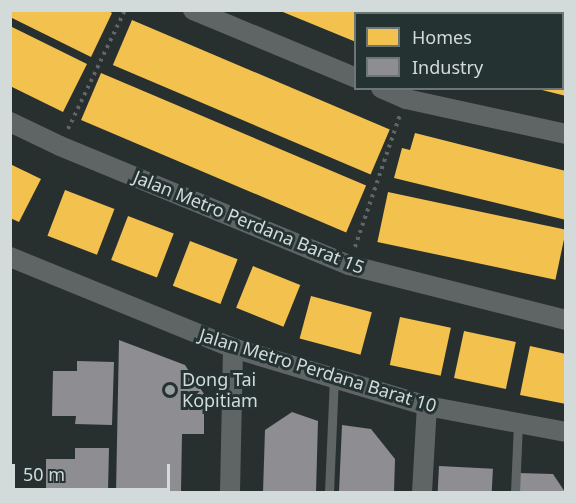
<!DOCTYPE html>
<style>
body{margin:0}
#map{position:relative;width:576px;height:503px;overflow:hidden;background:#282f2f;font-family:"Noto Sans",sans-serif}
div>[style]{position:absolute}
.homes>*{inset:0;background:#f2c14e;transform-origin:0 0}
.industry>*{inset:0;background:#8d8d92;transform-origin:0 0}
.path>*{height:4px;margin-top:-2px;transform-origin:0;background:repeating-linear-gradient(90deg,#606565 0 3px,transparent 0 7.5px)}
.service>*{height:9px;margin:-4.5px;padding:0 4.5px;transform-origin:4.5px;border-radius:4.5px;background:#5f6464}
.minor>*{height:20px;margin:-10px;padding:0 10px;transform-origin:10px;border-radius:10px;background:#5f6464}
.dots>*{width:16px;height:16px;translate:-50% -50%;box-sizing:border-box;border:3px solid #253232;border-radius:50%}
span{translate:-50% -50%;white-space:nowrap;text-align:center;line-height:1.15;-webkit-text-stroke:6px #253232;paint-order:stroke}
.street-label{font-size:18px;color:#d3dbda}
.poi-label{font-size:18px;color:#d3dbda}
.left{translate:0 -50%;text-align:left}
.frame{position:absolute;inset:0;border:12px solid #d3dbda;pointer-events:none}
.legend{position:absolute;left:354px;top:12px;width:210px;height:78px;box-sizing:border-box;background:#253232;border:2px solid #6b7675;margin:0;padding:8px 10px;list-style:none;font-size:18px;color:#d3dbda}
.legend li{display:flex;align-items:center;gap:12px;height:30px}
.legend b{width:30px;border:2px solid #6b7675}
.scale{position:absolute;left:12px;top:464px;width:158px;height:27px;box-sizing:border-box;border:3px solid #d3dbda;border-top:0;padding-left:8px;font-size:18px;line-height:21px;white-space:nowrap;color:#d3dbda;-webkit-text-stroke:4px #253232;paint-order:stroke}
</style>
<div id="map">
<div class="homes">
<div style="clip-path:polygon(10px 10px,107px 10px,112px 13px,91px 57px,10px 17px)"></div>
<div style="clip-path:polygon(278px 10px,422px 10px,421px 14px,356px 14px,356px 42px)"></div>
<div style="clip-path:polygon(469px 10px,566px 10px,566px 37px,562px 36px,562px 14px,477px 14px)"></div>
<div style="left:132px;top:20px;width:280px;height:49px;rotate:23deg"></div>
<div style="clip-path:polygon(10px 26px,87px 64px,63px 112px,10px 86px)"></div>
<div style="clip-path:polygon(562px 45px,566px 46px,566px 96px,538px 89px,562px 88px)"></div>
<div style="left:101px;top:73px;width:288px;height:51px;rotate:23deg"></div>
<div style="clip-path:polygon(415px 133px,566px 171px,566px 220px,394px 178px,402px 148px,410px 150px)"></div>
<div style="clip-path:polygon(10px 164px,41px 179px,19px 222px,10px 218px)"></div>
<div style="left:65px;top:190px;width:53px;height:49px;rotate:21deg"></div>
<div style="left:388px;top:192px;width:182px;height:51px;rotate:12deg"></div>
<div style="left:128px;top:216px;width:49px;height:47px;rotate:21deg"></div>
<div style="left:190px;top:241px;width:51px;height:48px;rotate:21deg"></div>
<div style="left:253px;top:266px;width:51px;height:45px;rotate:22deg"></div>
<div style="left:311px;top:296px;width:63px;height:44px;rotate:15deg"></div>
<div style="left:400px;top:317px;width:52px;height:49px;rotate:12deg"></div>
<div style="left:464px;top:331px;width:53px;height:48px;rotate:12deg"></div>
<div style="clip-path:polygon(530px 346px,566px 354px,566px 404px,520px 395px)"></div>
</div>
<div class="industry">
<div style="clip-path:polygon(119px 340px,185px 365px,204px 394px,204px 434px,182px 434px,181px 492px,116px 492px)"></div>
<div style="clip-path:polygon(77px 361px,114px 362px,112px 425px,75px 424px,76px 416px,52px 416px,53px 371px,77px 371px)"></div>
<div style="clip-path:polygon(292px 412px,318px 421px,316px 492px,263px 492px,265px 430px)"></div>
<div style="clip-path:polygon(342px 425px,371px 429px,395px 459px,394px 492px,339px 492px)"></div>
<div style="clip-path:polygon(75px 448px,109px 448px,108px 492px,46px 492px,46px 459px,75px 459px)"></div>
<div style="left:439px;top:466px;width:54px;height:26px;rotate:3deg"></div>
<div style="clip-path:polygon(518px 473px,553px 474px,565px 492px,517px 492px)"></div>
</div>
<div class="path">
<div style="left:434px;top:14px;width:4px;rotate:-76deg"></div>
<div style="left:68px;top:129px;width:132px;rotate:-64.4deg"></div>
<div style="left:355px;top:247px;width:139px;rotate:-71.2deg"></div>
</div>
<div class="service">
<div style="left:329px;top:492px;width:114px;rotate:-87.5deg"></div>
<div style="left:515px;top:492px;width:69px;rotate:-87.5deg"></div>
</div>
<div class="minor">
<div style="left:193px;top:10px;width:177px;rotate:22.6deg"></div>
<div style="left:381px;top:88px;width:27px;rotate:24deg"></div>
<div style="left:406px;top:99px;width:164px;rotate:12.3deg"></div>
<div style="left:10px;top:122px;width:55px;rotate:25.6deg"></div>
<div style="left:60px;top:146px;width:313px;rotate:22.4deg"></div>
<div style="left:349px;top:265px;width:224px;rotate:14.2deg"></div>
<div style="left:10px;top:257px;width:241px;rotate:22.2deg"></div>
<div style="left:233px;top:348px;width:202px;rotate:16.6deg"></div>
<div style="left:427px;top:406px;width:141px;rotate:10.6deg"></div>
<div style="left:230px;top:492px;width:144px;rotate:-88.8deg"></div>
<div style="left:422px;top:492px;width:86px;rotate:-86.7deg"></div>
</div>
<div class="dots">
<div style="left:170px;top:390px;background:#979f9e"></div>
</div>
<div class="street-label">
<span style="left:249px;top:222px;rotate:22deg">Jalan Metro Perdana Barat 15</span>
<span style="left:318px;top:370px;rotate:17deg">Jalan Metro Perdana Barat 10</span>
</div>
<div class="poi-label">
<span class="left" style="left:182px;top:390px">Dong Tai<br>Kopitiam</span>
</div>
<div class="frame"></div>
<ul class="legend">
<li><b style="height:16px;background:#f2c14e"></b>Homes</li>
<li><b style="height:16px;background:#8d8d92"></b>Industry</li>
</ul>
<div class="scale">50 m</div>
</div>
